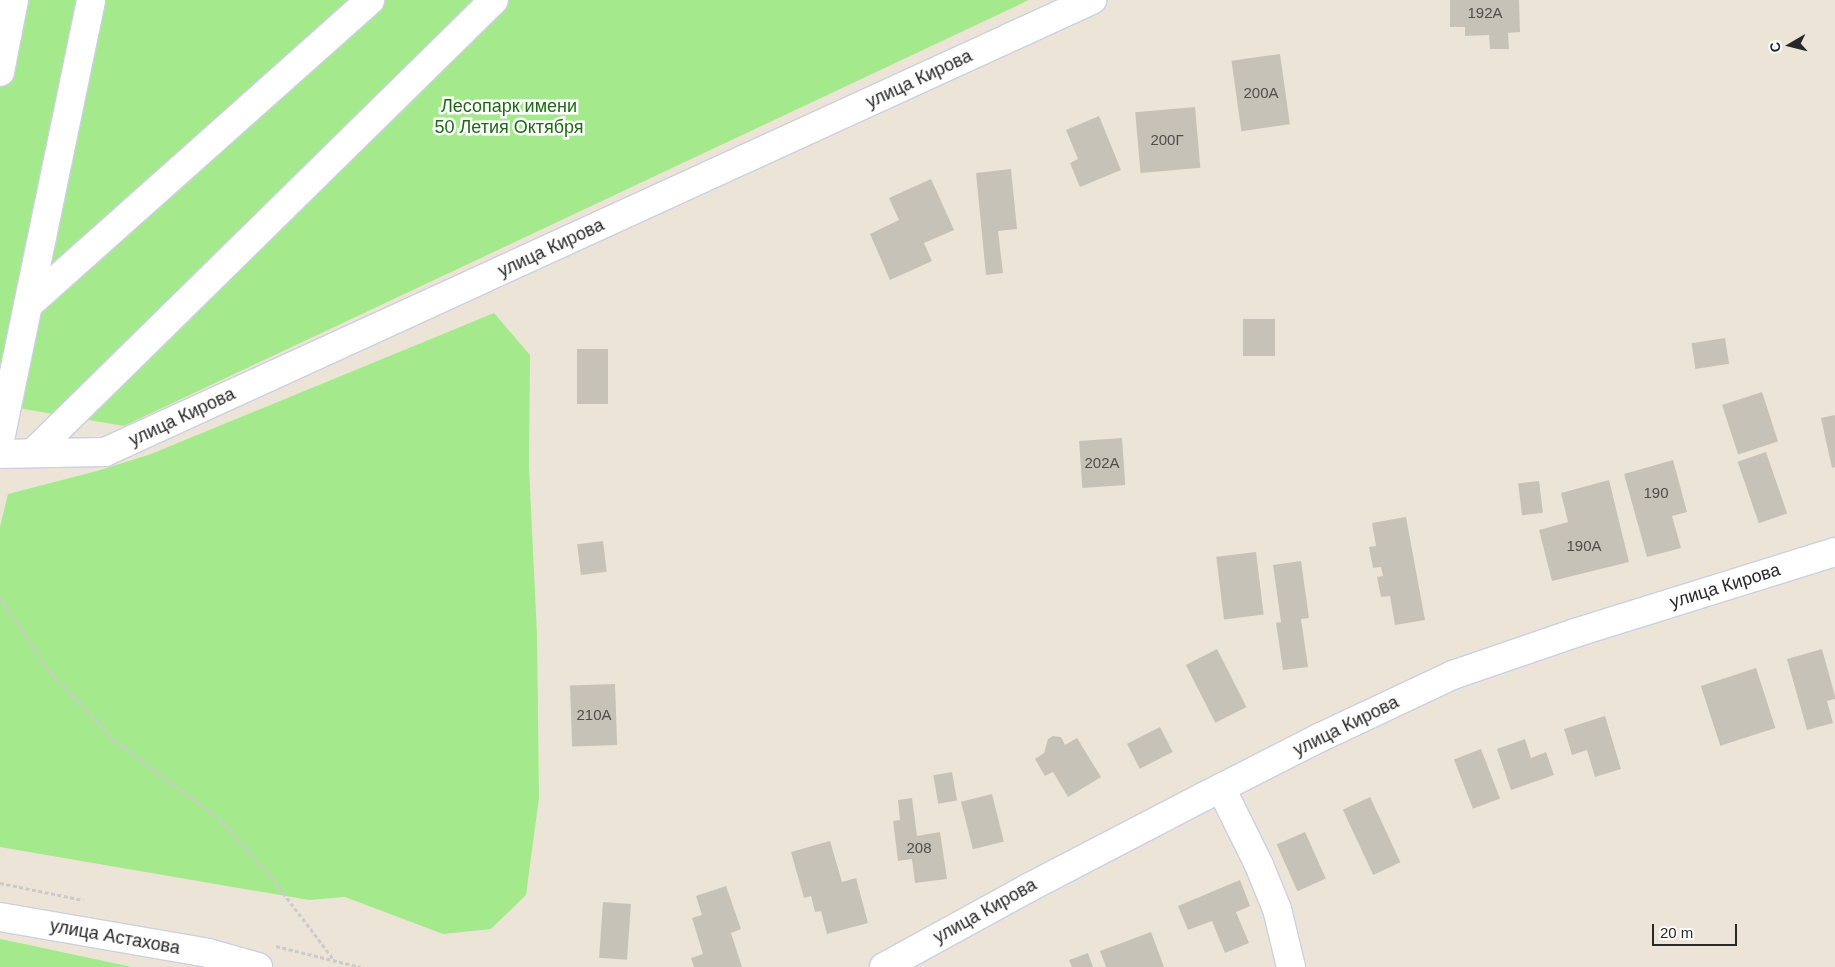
<!DOCTYPE html>
<meta charset="utf-8">
<style>
body{margin:0}
#map{position:relative;width:1835px;height:967px;overflow:hidden;background:#ece5d7;font-family:Arial,sans-serif}
div>[style]{position:absolute}
.green>*{inset:0;background:#a4ea8d}
.building>*{inset:0;background:#c7c2b7;transform-origin:0 0}
.path>*{height:3px;margin-top:-1.5px;transform-origin:0;background:repeating-linear-gradient(90deg,#cbcbcb 0 4px,transparent 0 6.5px)}
.roads{filter:drop-shadow(1px 0 #cccfe3) drop-shadow(-1px 0 #cccfe3) drop-shadow(0 1px #cccfe3) drop-shadow(0 -1px #cccfe3)}
.minor>*{height:28px;margin:-14px;padding:0 14px;transform-origin:14px;border-radius:14px;background:#fff}
span{translate:-50% -50%;white-space:nowrap;text-align:center;line-height:1.15;-webkit-text-stroke:5px #fff;paint-order:stroke}
.number-label{font-size:15px;color:#504e4c}
.number-label span{-webkit-text-stroke-width:0}
.street-label{font-size:18px;color:#282828}
.park-label{font-size:18px;color:#1c6b12}
.north{position:absolute;left:1765px;top:20px;width:50px;height:50px;-webkit-text-stroke:4px #fff;paint-order:stroke;rotate:262deg;font-size:14px;font-weight:700;line-height:20px;text-align:center;color:#282828}
.north::after{content:'';display:block;margin:auto;width:18px;height:22px;background:#282828;clip-path:polygon(50% 0,100% 100%,50% 72%,0 100%)}
.scale{position:absolute;left:1652px;top:924px;width:85px;height:22px;box-sizing:border-box;border:2px solid #282828;border-top:0;padding-left:6px;font-size:15px;line-height:18px;white-space:nowrap;color:#282828;-webkit-text-stroke:4px #fff;paint-order:stroke}
</style>
<div id="map">
<div class="green">
<div style="clip-path:polygon(0 0,1029px 0,124px 426px,18px 408px,0 402px)"></div>
<div style="clip-path:polygon(494px 313px,530px 355px,529px 467px,537px 634px,539px 798px,526px 895px,491px 929px,443px 934px,345px 897px,309px 900px,0 847px,0 527px,8px 494px,97px 471px,151px 454px)"></div>
<div style="clip-path:polygon(0 939px,15px 942px,132px 967px,0 967px)"></div>
</div>
<div class="building">
<div style="clip-path:polygon(1450px 0,1519px 0,1520px 32px,1508px 33px,1509px 49px,1490px 49px,1489px 35px,1465px 36px,1465px 27px,1450px 27px)"></div>
<div style="left:1280px;top:54px;width:71px;height:49px;rotate:82deg"></div>
<div style="left:1195px;top:107px;width:61px;height:60px;rotate:85deg"></div>
<div style="clip-path:polygon(1099px 116px,1121px 170px,1080px 187px,1070px 163px,1078px 159px,1066px 130px)"></div>
<div style="clip-path:polygon(1011px 169px,1017px 229px,998px 231px,1003px 273px,986px 275px,976px 173px)"></div>
<div style="clip-path:polygon(931px 179px,954px 230px,924px 243px,932px 261px,890px 280px,870px 234px,899px 220px,889px 198px)"></div>
<div style="left:1243px;top:319px;width:32px;height:37px"></div>
<div style="left:1725px;top:338px;width:26px;height:34px;rotate:81deg"></div>
<div style="left:577px;top:349px;width:31px;height:55px"></div>
<div style="left:1762px;top:392px;width:52px;height:42px;rotate:72deg"></div>
<div style="clip-path:polygon(1835px 415px,1835px 467px,1832px 468px,1821px 418px)"></div>
<div style="left:1122px;top:438px;width:47px;height:43px;rotate:86deg"></div>
<div style="left:1766px;top:452px;width:65px;height:30px;rotate:71deg"></div>
<div style="clip-path:polygon(1673px 460px,1687px 512px,1672px 516px,1681px 548px,1647px 557px,1624px 474px)"></div>
<div style="clip-path:polygon(1609px 480px,1629px 562px,1552px 581px,1539px 530px,1568px 522px,1561px 493px)"></div>
<div style="left:1539px;top:481px;width:32px;height:21px;rotate:83deg"></div>
<div style="clip-path:polygon(1406px 517px,1425px 620px,1395px 625px,1390px 596px,1381px 597px,1377px 577px,1383px 576px,1381px 567px,1373px 568px,1369px 547px,1376px 546px,1372px 523px)"></div>
<div style="left:603px;top:541px;width:31px;height:26px;rotate:83deg"></div>
<div style="left:1256px;top:552px;width:63px;height:40px;rotate:83deg"></div>
<div style="clip-path:polygon(1301px 561px,1309px 618px,1301px 619px,1308px 667px,1283px 670px,1276px 623px,1281px 622px,1273px 565px)"></div>
<div style="left:1217px;top:649px;width:65px;height:35px;rotate:63deg"></div>
<div style="clip-path:polygon(1822px 649px,1835px 696px,1835px 699px,1827px 701px,1833px 723px,1807px 730px,1787px 659px)"></div>
<div style="left:1756px;top:668px;width:63px;height:58px;rotate:72deg"></div>
<div style="left:615px;top:684px;width:61px;height:45px;rotate:88deg"></div>
<div style="clip-path:polygon(1605px 716px,1621px 769px,1595px 777px,1587px 750px,1572px 755px,1564px 729px)"></div>
<div style="left:1160px;top:727px;width:28px;height:37px;rotate:63deg"></div>
<div style="clip-path:polygon(1053px 736px,1061px 737px,1065px 745px,1077px 738px,1101px 777px,1068px 797px,1053px 772px,1045px 776px,1035px 759px,1044px 753px,1048px 739px)"></div>
<div style="clip-path:polygon(1525px 739px,1531px 758px,1546px 752px,1554px 775px,1511px 790px,1497px 749px)"></div>
<div style="left:1481px;top:749px;width:53px;height:29px;rotate:69deg"></div>
<div style="left:952px;top:772px;width:29px;height:19px;rotate:80deg"></div>
<div style="left:992px;top:794px;width:49px;height:32px;rotate:76deg"></div>
<div style="left:1370px;top:797px;width:72px;height:30px;rotate:65deg"></div>
<div style="clip-path:polygon(912px 798px,917px 836px,940px 832px,947px 879px,915px 883px,912px 859px,898px 861px,893px 821px,900px 820px,898px 800px)"></div>
<div style="left:1305px;top:832px;width:51px;height:31px;rotate:66deg"></div>
<div style="clip-path:polygon(830px 841px,842px 882px,856px 878px,868px 923px,827px 934px,821px 911px,815px 912px,811px 896px,804px 898px,791px 852px)"></div>
<div style="clip-path:polygon(1240px 880px,1250px 906px,1236px 912px,1249px 943px,1225px 953px,1212px 921px,1188px 930px,1178px 906px)"></div>
<div style="clip-path:polygon(726px 886px,741px 929px,731px 933px,742px 967px,694px 967px,691px 958px,703px 954px,692px 918px,702px 915px,696px 896px)"></div>
<div style="left:603px;top:902px;width:28px;height:56px;rotate:4deg"></div>
<div style="clip-path:polygon(1151px 932px,1164px 967px,1106px 967px,1100px 951px)"></div>
<div style="clip-path:polygon(1088px 953px,1093px 967px,1072px 967px,1069px 960px)"></div>
</div>
<div class="path">
<div style="left:0;top:597px;width:84px;rotate:56.7deg"></div>
<div style="left:46px;top:667px;width:100px;rotate:47deg"></div>
<div style="left:114px;top:740px;width:132px;rotate:36.7deg"></div>
<div style="left:220px;top:819px;width:77px;rotate:48.7deg"></div>
<div style="left:271px;top:877px;width:106px;rotate:52.7deg"></div>
<div style="left:0;top:883px;width:85px;rotate:11.6deg"></div>
<div style="left:276px;top:946px;width:87px;rotate:14deg"></div>
</div>
<div class="roads">
<div class="minor">
<div style="left:0;top:72px;width:73px;rotate:-79deg"></div>
<div style="left:28px;top:305px;width:458px;rotate:-41.7deg"></div>
<div style="left:0;top:440px;width:449px;rotate:-78.3deg"></div>
<div style="left:33px;top:453px;width:646px;rotate:-44.5deg"></div>
<div style="left:0;top:454px;width:105px;rotate:-1.1deg"></div>
<div style="left:105px;top:452px;width:1086px;rotate:-24.61deg"></div>
<div style="left:1221px;top:788px;width:86px;rotate:63.7deg"></div>
<div style="left:1259px;top:865px;width:48px;rotate:67.8deg"></div>
<div style="left:1277px;top:909px;width:60px;rotate:76.4deg"></div>
<div style="left:0;top:917px;width:211px;rotate:9.8deg"></div>
<div style="left:208px;top:953px;width:52px;rotate:15.6deg"></div>
<div style="left:884px;top:967px;width:164px;rotate:-28.7deg"></div>
<div style="left:1028px;top:888px;width:197px;rotate:-27.5deg"></div>
<div style="left:1203px;top:797px;width:132px;rotate:-27deg"></div>
<div style="left:1321px;top:737px;width:146px;rotate:-25.2deg"></div>
<div style="left:1453px;top:675px;width:129px;rotate:-19deg"></div>
<div style="left:1575px;top:633px;width:272px;rotate:-17.3deg"></div>
</div>
</div>
<div class="number-label">
<span style="left:1485px;top:13px">192А</span>
<span style="left:1261px;top:93px">200А</span>
<span style="left:1167px;top:140px">200Г</span>
<span style="left:1102px;top:463px">202А</span>
<span style="left:1656px;top:493px">190</span>
<span style="left:1584px;top:546px">190А</span>
<span style="left:594px;top:715px">210А</span>
<span style="left:919px;top:848px">208</span>
</div>
<div class="street-label">
<span style="left:919px;top:79px;rotate:-25deg">улица Кирова</span>
<span style="left:551px;top:248px;rotate:-25deg">улица Кирова</span>
<span style="left:182px;top:417px;rotate:-25deg">улица Кирова</span>
<span style="left:1725px;top:586px;rotate:-17deg">улица Кирова</span>
<span style="left:1346px;top:726px;rotate:-26deg">улица Кирова</span>
<span style="left:985px;top:911px;rotate:-29deg">улица Кирова</span>
<span style="left:115px;top:937px;rotate:10deg">улица Астахова</span>
</div>
<div class="park-label">
<span style="left:509px;top:117px">Лесопарк имени<br>50 Летия Октября</span>
</div>
<div class="north">С</div>
<div class="scale">20 m</div>
</div>
